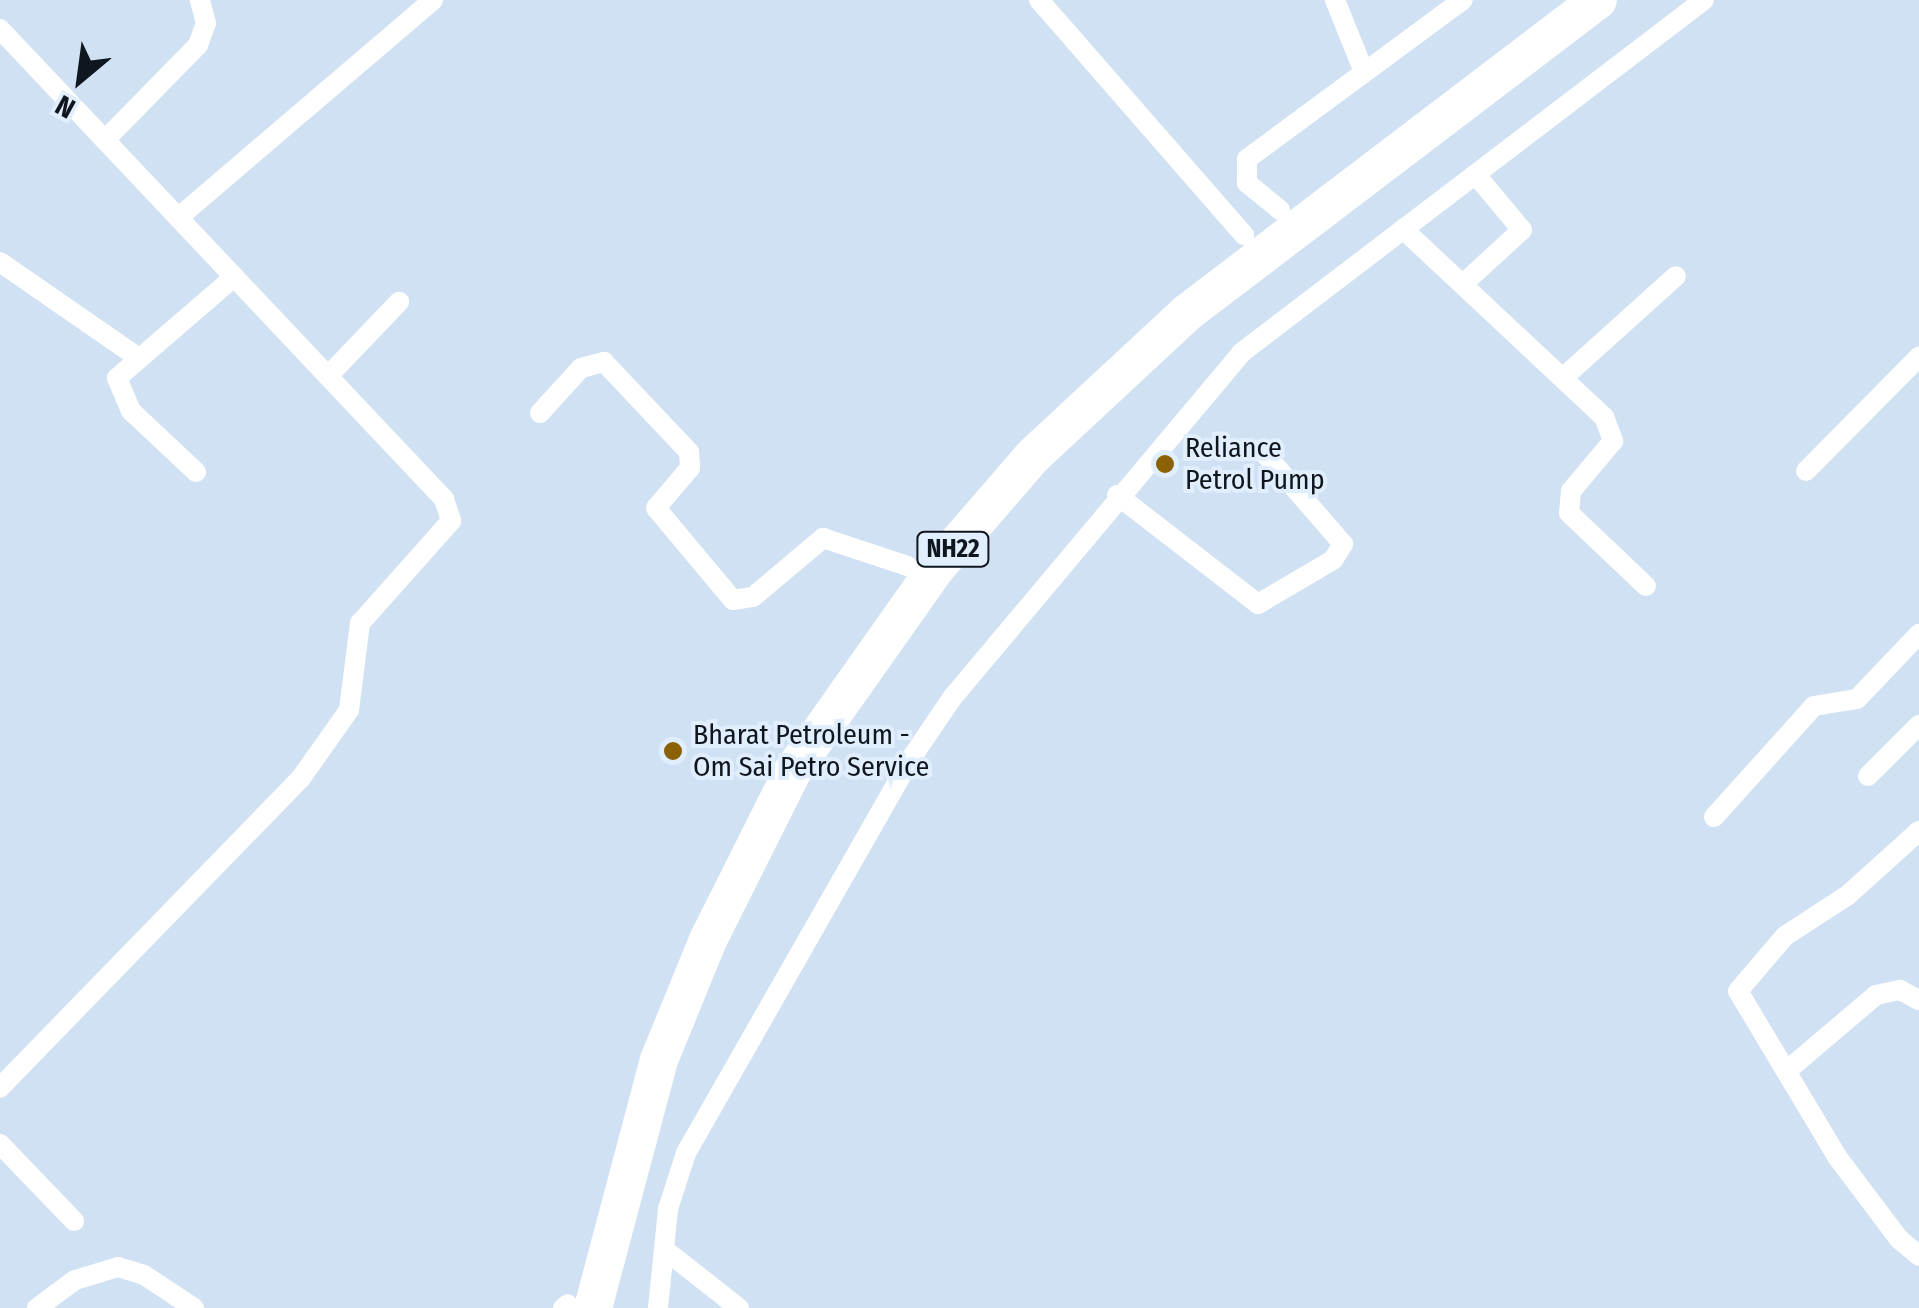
<!DOCTYPE html>
<style>
body{margin:0}
#map{position:relative;width:1919px;height:1308px;overflow:hidden;background:#d1e1f4;font-family:"Fira Sans Condensed",sans-serif}
div>[style]{position:absolute}
.street>*{height:20px;margin:-10px;padding:0 10px;transform-origin:10px;border-radius:10px;background:#fff}
.highway>*{height:38px;margin:-19px;padding:0 19px;transform-origin:19px;border-radius:19px;background:#fff}
.dots>*{width:28px;height:28px;translate:-50% -50%;box-sizing:border-box;border:5px solid #e1eefe;border-radius:50%}
span{translate:-50% -50%;white-space:nowrap;text-align:center;line-height:1.15;-webkit-text-stroke:8px #e1eefe;paint-order:stroke}
.shield-label span{padding:2px 8px;background:#e1eefe;border:2px solid;border-radius:8px;-webkit-text-stroke-width:0}
.shield-label{font-size:25px;color:#10161d;font-weight:700}
.poi-label{font-size:28px;color:#10161d}
.left{translate:0 -50%;text-align:left}
.north{position:absolute;left:30px;top:30px;width:100px;height:100px;-webkit-text-stroke:8px #e1eefe;paint-order:stroke;rotate:209deg;font-size:28px;font-weight:700;line-height:40px;text-align:center;color:#10161d}
.north::after{content:'';display:block;margin:auto;width:35px;height:45px;background:#10161d;clip-path:polygon(50% 0,100% 100%,50% 72%,0 100%)}
</style>
<div id="map">
<div class="street">
<div style="left:1039px;top:0;width:312px;rotate:48.9deg"></div>
<div style="left:1335px;top:0;width:78px;rotate:68.1deg"></div>
<div style="left:0;top:29px;width:647px;rotate:46.63deg"></div>
<div style="left:444px;top:499px;width:23px;rotate:72deg"></div>
<div style="left:451px;top:521px;width:137px;rotate:131.7deg"></div>
<div style="left:360px;top:623px;width:88px;rotate:97.2deg"></div>
<div style="left:349px;top:710px;width:83px;rotate:125.2deg"></div>
<div style="left:301px;top:778px;width:432px;rotate:134.2deg"></div>
<div style="left:105px;top:140px;width:133px;rotate:-45.6deg"></div>
<div style="left:198px;top:45px;width:23px;rotate:-70deg"></div>
<div style="left:206px;top:23px;width:24px;rotate:-105deg"></div>
<div style="left:1280px;top:210px;width:43px;rotate:-140.7deg"></div>
<div style="left:1247px;top:183px;width:24px;rotate:-90deg"></div>
<div style="left:1247px;top:159px;width:268px;rotate:-36.4deg"></div>
<div style="left:179px;top:217px;width:334px;rotate:-40.5deg"></div>
<div style="left:1403px;top:229px;width:275px;rotate:43.1deg"></div>
<div style="left:1604px;top:417px;width:26px;rotate:69deg"></div>
<div style="left:1613px;top:441px;width:65px;rotate:130deg"></div>
<div style="left:1571px;top:491px;width:22px;rotate:95deg"></div>
<div style="left:1569px;top:513px;width:106px;rotate:43.5deg"></div>
<div style="left:0;top:262px;width:167px;rotate:34.7deg"></div>
<div style="left:1463px;top:284px;width:80px;rotate:-42.5deg"></div>
<div style="left:1522px;top:230px;width:72px;rotate:-129.9deg"></div>
<div style="left:328px;top:376px;width:103px;rotate:-46.2deg"></div>
<div style="left:1565px;top:376px;width:149px;rotate:-42deg"></div>
<div style="left:540px;top:413px;width:61px;rotate:-47.7deg"></div>
<div style="left:581px;top:368px;width:24px;rotate:-15deg"></div>
<div style="left:604px;top:362px;width:124px;rotate:46.6deg"></div>
<div style="left:689px;top:452px;width:16px;rotate:86deg"></div>
<div style="left:690px;top:468px;width:52px;rotate:130.4deg"></div>
<div style="left:656px;top:508px;width:120px;rotate:50.1deg"></div>
<div style="left:733px;top:600px;width:20px;rotate:-9deg"></div>
<div style="left:753px;top:597px;width:92px;rotate:-40.1deg"></div>
<div style="left:823px;top:538px;width:89px;rotate:18.4deg"></div>
<div style="left:1806px;top:471px;width:161px;rotate:-45.3deg"></div>
<div style="left:196px;top:472px;width:89px;rotate:-136.8deg"></div>
<div style="left:131px;top:411px;width:36px;rotate:-113deg"></div>
<div style="left:117px;top:378px;width:155px;rotate:-40.8deg"></div>
<div style="left:1117px;top:495px;width:178px;rotate:37.7deg"></div>
<div style="left:1258px;top:604px;width:87px;rotate:-30.4deg"></div>
<div style="left:1333px;top:560px;width:19px;rotate:-58deg"></div>
<div style="left:1343px;top:544px;width:119px;rotate:-130.9deg"></div>
<div style="left:1868px;top:776px;width:72px;rotate:-45deg"></div>
<div style="left:1714px;top:817px;width:149px;rotate:-48deg"></div>
<div style="left:1814px;top:706px;width:44px;rotate:-9.2deg"></div>
<div style="left:1857px;top:699px;width:90px;rotate:-46.4deg"></div>
<div style="left:1919px;top:831px;width:96px;rotate:138deg"></div>
<div style="left:1848px;top:895px;width:75px;rotate:146.9deg"></div>
<div style="left:1785px;top:936px;width:72px;rotate:130.5deg"></div>
<div style="left:1738px;top:991px;width:195px;rotate:59.1deg"></div>
<div style="left:1838px;top:1158px;width:101px;rotate:53deg"></div>
<div style="left:1899px;top:1239px;width:26px;rotate:40deg"></div>
<div style="left:1790px;top:1068px;width:113px;rotate:-40.3deg"></div>
<div style="left:1876px;top:995px;width:25px;rotate:-12deg"></div>
<div style="left:1900px;top:990px;width:21px;rotate:28deg"></div>
<div style="left:0;top:1144px;width:107px;rotate:46.1deg"></div>
<div style="left:665px;top:1250px;width:94px;rotate:38.1deg"></div>
<div style="left:37px;top:1308px;width:47px;rotate:-36.4deg"></div>
<div style="left:75px;top:1280px;width:45px;rotate:-16.8deg"></div>
<div style="left:118px;top:1267px;width:27px;rotate:17deg"></div>
<div style="left:144px;top:1275px;width:60px;rotate:33.4deg"></div>
<div style="left:563px;top:1308px;width:6px;rotate:-39deg"></div>
<div style="left:658px;top:1308px;width:100px;rotate:-84.2deg"></div>
<div style="left:668px;top:1209px;width:59px;rotate:-72.2deg"></div>
<div style="left:686px;top:1153px;width:452px;rotate:-60.3deg"></div>
<div style="left:910px;top:760px;width:75px;rotate:-55.9deg"></div>
<div style="left:952px;top:698px;width:450px;rotate:-50deg"></div>
<div style="left:1241px;top:353px;width:582px;rotate:-37.32deg"></div>
</div>
<div class="highway">
<div style="left:593px;top:1308px;width:257px;rotate:-75.1deg"></div>
<div style="left:659px;top:1060px;width:130px;rotate:-67.8deg"></div>
<div style="left:708px;top:940px;width:188px;rotate:-63.4deg"></div>
<div style="left:792px;top:772px;width:250px;rotate:-54.8deg"></div>
<div style="left:936px;top:568px;width:148px;rotate:-49.1deg"></div>
<div style="left:1033px;top:456px;width:212px;rotate:-42.9deg"></div>
<div style="left:1188px;top:312px;width:515px;rotate:-37.27deg"></div>
</div>
<div class="dots">
<div style="left:1165px;top:464px;background:#8b6203"></div>
<div style="left:673px;top:751px;background:#8b6203"></div>
</div>
<div class="shield-label">
<span style="left:953px;top:549px">NH22</span>
</div>
<div class="poi-label">
<span class="left" style="left:1185px;top:464px">Reliance<br>Petrol Pump</span>
<span class="left" style="left:693px;top:751px">Bharat Petroleum -<br>Om Sai Petro Service</span>
</div>
<div class="north">N</div>
</div>
